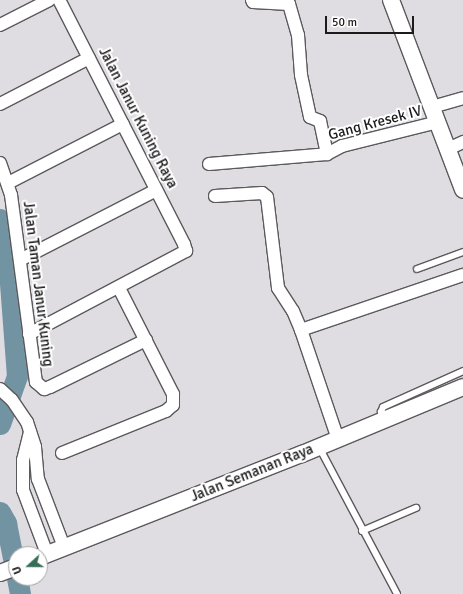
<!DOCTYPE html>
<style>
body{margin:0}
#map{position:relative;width:463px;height:594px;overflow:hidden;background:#e0dde2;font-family:Signika,sans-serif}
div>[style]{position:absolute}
.river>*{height:21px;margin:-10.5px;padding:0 10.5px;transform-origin:10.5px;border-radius:10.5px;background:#7293a2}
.roads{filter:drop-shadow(1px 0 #5c595d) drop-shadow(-1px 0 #5c595d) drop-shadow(0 1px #5c595d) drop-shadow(0 -1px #5c595d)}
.service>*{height:6px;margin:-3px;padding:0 3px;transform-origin:3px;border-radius:3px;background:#fff}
.minor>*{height:12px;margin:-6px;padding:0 6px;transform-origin:6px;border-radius:6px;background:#fff}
.tertiary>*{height:16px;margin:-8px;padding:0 8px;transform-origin:8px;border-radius:8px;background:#fff}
span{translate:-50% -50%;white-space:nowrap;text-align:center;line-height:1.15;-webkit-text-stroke:4px #fff;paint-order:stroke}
.street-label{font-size:15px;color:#1c1b1c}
.north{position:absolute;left:8px;top:546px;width:40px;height:40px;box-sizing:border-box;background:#fff;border:1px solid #a4a4a4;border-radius:50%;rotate:249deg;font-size:11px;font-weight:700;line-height:16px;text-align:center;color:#1c1b1c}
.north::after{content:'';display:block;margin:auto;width:14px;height:18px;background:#356e57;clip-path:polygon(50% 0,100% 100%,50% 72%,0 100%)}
.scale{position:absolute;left:325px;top:16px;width:89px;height:18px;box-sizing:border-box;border:2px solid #1c1b1c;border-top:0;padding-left:5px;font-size:12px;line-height:14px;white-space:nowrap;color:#1c1b1c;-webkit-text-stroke:3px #fff;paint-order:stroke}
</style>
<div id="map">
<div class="river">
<div style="left:0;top:219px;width:52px;rotate:80deg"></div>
<div style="left:9px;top:270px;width:106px;rotate:85.7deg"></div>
<div style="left:17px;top:376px;width:51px;rotate:109.5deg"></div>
<div style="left:0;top:512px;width:13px;rotate:61deg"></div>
<div style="left:6px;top:523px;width:51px;rotate:78.7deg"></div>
<div style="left:17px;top:578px;width:16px;rotate:79deg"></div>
</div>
<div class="roads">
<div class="service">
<div style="left:417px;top:269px;width:49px;rotate:-20.3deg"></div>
<div style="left:384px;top:418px;width:7px;rotate:-117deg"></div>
<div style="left:381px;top:412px;width:5px;rotate:-68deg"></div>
<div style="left:383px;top:407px;width:88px;rotate:-24.2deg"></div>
<div style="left:319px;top:447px;width:166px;rotate:62deg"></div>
<div style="left:362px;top:531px;width:59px;rotate:-23.1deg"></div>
</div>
<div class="minor">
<div style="left:252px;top:0;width:2px;rotate:63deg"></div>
<div style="left:253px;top:2px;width:36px;rotate:3deg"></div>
<div style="left:289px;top:4px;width:32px;rotate:74deg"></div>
<div style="left:298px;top:35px;width:40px;rotate:85.7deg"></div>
<div style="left:301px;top:75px;width:43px;rotate:77.9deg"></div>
<div style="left:310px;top:117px;width:11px;rotate:22deg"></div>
<div style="left:320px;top:121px;width:34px;rotate:78deg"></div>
<div style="left:327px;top:154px;width:17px;rotate:-28deg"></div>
<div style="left:342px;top:146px;width:99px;rotate:-14deg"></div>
<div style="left:0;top:25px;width:55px;rotate:-27deg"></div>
<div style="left:0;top:104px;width:100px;rotate:-27.3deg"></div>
<div style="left:432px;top:107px;width:32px;rotate:-16deg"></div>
<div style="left:448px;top:149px;width:17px;rotate:-25deg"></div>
<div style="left:0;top:163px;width:34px;rotate:71deg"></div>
<div style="left:11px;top:195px;width:189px;rotate:82.4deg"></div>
<div style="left:36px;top:382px;width:11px;rotate:41deg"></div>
<div style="left:44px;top:389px;width:6px;rotate:-18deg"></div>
<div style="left:50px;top:387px;width:107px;rotate:-26.1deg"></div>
<div style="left:209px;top:164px;width:118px;rotate:-4.8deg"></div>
<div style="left:8px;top:183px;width:129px;rotate:-27.2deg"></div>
<div style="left:215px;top:196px;width:47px;rotate:-3.7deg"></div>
<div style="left:262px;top:193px;width:6px;rotate:39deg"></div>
<div style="left:267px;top:197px;width:92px;rotate:83.1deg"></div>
<div style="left:278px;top:288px;width:27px;rotate:57deg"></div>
<div style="left:293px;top:311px;width:21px;rotate:67deg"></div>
<div style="left:301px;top:330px;width:115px;rotate:71.3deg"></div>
<div style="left:20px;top:260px;width:153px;rotate:-27.2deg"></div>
<div style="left:301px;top:330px;width:171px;rotate:-18.8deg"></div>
<div style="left:29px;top:334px;width:178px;rotate:-27.9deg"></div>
<div style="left:186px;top:251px;width:7px;rotate:-106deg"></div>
<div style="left:184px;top:244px;width:274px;rotate:-117.1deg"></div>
<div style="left:0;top:389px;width:16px;rotate:43deg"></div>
<div style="left:12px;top:400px;width:27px;rotate:56deg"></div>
<div style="left:27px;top:422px;width:26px;rotate:72deg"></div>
<div style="left:35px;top:447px;width:32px;rotate:85deg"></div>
<div style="left:38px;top:479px;width:73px;rotate:69.1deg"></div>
<div style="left:30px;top:432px;width:29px;rotate:104deg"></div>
<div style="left:23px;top:460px;width:30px;rotate:90deg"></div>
<div style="left:23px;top:490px;width:68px;rotate:69.4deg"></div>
<div style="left:62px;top:453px;width:112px;rotate:-22deg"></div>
<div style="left:166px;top:411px;width:9px;rotate:-41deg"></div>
<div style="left:173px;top:405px;width:11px;rotate:-90deg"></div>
<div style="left:173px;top:394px;width:119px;rotate:-117deg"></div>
</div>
<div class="tertiary">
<div style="left:391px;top:0;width:203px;rotate:69.2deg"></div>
<div style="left:40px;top:557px;width:282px;rotate:-21.5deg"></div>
<div style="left:302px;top:454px;width:174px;rotate:-22.6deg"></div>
<div style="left:0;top:573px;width:17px;rotate:-21deg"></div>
</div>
</div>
<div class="street-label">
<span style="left:138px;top:118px;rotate:63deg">Jalan Janur Kuning Raya</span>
<span style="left:375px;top:123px;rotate:-15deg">Gang Kresek IV</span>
<span style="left:38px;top:284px;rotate:83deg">Jalan Taman Janur Kuning</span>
<span style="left:252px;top:473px;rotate:-22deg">Jalan Semanan Raya</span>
</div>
<div class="north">U</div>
<div class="scale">50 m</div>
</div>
